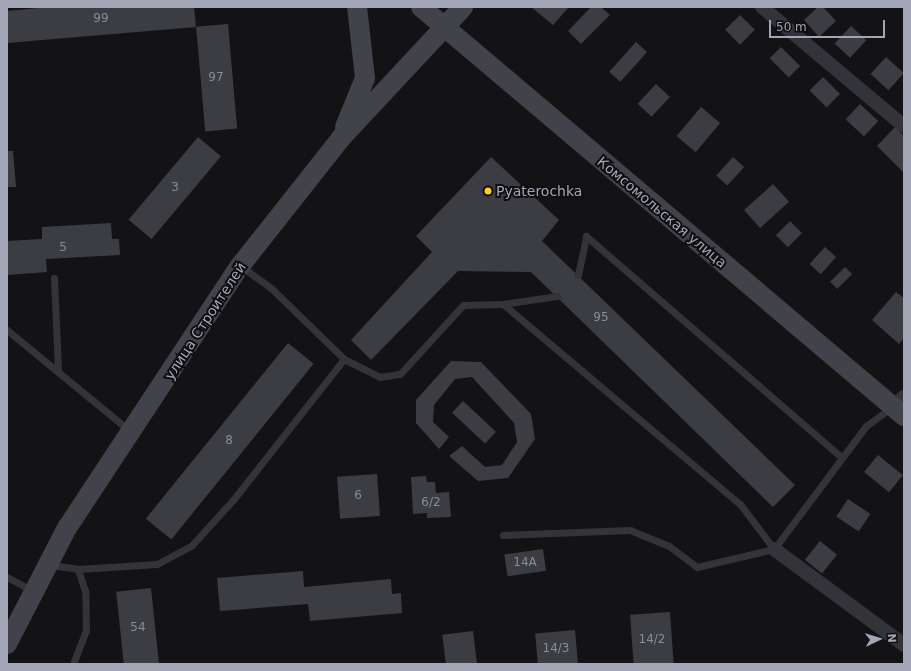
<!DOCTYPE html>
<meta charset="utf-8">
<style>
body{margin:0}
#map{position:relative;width:911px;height:671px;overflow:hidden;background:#131315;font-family:"DejaVu Sans",sans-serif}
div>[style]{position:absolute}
.building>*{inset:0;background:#3c3d42;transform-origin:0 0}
.lane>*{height:7px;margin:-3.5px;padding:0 3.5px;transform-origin:3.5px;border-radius:3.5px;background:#33343a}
.street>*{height:14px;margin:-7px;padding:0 7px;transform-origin:7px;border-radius:7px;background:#33343a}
.secondary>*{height:20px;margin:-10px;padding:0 10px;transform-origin:10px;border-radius:10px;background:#41424a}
.dots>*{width:11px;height:11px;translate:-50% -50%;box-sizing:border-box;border:2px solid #0e0e10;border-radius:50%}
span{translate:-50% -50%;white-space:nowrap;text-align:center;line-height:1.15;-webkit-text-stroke:4px #0e0e10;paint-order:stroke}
.number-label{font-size:12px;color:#898c99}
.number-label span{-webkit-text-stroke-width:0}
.poi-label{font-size:14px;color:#a3a6b6}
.left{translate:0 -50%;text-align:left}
.street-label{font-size:14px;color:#a3a6b6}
.frame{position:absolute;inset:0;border:8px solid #a3a6b6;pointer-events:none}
.north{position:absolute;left:859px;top:619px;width:40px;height:40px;-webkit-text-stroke:3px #0e0e10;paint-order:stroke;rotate:86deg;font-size:11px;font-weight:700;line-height:16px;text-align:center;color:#a3a6b6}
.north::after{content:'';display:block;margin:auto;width:14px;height:18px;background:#a3a6b6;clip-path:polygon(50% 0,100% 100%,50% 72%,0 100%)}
.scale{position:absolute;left:769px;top:20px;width:116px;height:18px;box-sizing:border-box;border:2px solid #a3a6b6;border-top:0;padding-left:5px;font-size:12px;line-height:14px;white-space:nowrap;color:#a3a6b6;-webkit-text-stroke:3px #0e0e10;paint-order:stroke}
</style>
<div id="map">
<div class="building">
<div style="clip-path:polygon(48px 7px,194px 7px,196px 27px,7px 43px,7px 11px)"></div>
<div style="clip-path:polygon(531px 7px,569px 7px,553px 25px)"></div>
<div style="clip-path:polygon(591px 7px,601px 7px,610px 15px,581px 44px,568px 31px)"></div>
<div style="clip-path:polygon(818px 7px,823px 7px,836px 21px,819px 37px,804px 20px)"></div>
<div style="left:740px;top:15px;width:21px;height:21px;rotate:45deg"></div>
<div style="left:228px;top:24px;width:105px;height:32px;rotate:85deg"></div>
<div style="left:851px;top:26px;width:21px;height:24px;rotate:43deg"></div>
<div style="left:636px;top:42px;width:15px;height:40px;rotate:42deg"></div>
<div style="left:781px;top:47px;width:27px;height:16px;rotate:45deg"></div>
<div style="left:886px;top:57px;width:24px;height:23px;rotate:42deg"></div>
<div style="left:823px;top:77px;width:24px;height:19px;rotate:45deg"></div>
<div style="left:656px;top:84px;width:19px;height:27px;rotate:43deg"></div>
<div style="left:860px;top:104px;width:25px;height:21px;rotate:43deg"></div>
<div style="left:701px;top:107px;width:25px;height:38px;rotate:40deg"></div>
<div style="clip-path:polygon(895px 127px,904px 136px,904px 173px,877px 146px)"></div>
<div style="left:198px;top:137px;width:30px;height:108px;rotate:40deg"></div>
<div style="clip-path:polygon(7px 151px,13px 151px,16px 187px,7px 187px)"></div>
<div style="clip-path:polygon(491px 157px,559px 220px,542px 241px,795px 485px,773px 507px,531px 272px,458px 271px,371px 360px,351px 340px,432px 252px,416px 236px)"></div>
<div style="left:733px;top:157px;width:15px;height:25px;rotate:42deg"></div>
<div style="left:773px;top:184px;width:24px;height:39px;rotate:48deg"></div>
<div style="left:790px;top:221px;width:17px;height:20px;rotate:45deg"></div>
<div style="clip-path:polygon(111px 223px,112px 239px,119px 239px,120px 255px,46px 259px,47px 272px,7px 275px,7px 241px,42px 239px,42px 227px)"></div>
<div style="left:825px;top:247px;width:15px;height:23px;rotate:42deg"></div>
<div style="left:845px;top:267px;width:10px;height:21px;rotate:45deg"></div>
<div style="clip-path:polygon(896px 292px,904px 298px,904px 338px,899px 344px,872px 320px)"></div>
<div style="left:288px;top:343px;width:33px;height:226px;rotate:39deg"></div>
<div style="clip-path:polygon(451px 361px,481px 362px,531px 414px,535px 439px,508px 478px,478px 481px,449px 456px,462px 446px,485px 467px,502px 465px,517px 442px,514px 423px,472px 377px,455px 379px,434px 405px,433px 422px,449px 437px,439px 449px,416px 423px,416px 400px)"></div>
<div style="left:463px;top:401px;width:45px;height:16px;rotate:43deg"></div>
<div style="left:878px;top:455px;width:32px;height:22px;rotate:39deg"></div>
<div style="left:377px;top:474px;width:42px;height:40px;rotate:86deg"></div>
<div style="clip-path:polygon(426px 476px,427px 482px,435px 482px,436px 493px,449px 492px,451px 517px,427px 518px,427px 513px,413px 514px,411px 477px)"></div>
<div style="left:848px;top:499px;width:27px;height:21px;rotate:34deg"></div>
<div style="left:820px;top:541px;width:22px;height:24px;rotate:39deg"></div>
<div style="left:543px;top:549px;width:22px;height:39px;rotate:82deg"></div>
<div style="clip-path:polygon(303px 571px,304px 587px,391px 579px,392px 594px,401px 593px,402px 613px,310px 621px,308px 604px,220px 611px,217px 578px)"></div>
<div style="left:151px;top:588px;width:76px;height:35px;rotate:84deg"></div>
<div style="left:670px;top:612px;width:52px;height:40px;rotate:86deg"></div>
<div style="left:575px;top:630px;width:34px;height:40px;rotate:85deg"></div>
<div style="left:473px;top:631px;width:33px;height:31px;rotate:83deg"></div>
</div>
<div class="lane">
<div style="left:242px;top:267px;width:36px;rotate:36deg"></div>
<div style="left:271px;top:288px;width:102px;rotate:44.2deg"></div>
<div style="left:578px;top:275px;width:40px;rotate:-78deg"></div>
<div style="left:586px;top:236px;width:337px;rotate:40.9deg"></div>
<div style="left:54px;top:278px;width:93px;rotate:87.5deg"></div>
<div style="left:503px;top:304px;width:55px;rotate:-8.4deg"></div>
<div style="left:7px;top:330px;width:159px;rotate:39.4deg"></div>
<div style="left:503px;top:535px;width:127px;rotate:-2.3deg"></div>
<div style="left:630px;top:530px;width:42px;rotate:22.3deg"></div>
<div style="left:669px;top:546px;width:35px;rotate:37deg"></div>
<div style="left:697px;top:567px;width:79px;rotate:-13.2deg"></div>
<div style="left:51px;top:565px;width:27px;rotate:8deg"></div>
<div style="left:78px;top:569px;width:79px;rotate:-3.6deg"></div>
<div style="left:157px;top:564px;width:40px;rotate:-28deg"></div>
<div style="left:192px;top:545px;width:61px;rotate:-47.7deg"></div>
<div style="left:233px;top:500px;width:179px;rotate:-51.8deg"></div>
<div style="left:344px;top:359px;width:40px;rotate:26.6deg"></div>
<div style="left:380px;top:377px;width:20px;rotate:-9deg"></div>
<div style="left:400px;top:374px;width:93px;rotate:-47.6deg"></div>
<div style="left:463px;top:305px;width:40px;rotate:-1.4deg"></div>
<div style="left:503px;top:304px;width:310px;rotate:40.2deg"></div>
<div style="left:740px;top:504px;width:56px;rotate:52.9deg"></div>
<div style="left:774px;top:549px;width:154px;rotate:-53.2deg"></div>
<div style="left:866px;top:426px;width:32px;rotate:-36deg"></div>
<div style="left:7px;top:577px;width:30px;rotate:28deg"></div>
<div style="left:73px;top:664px;width:36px;rotate:-69deg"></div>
<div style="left:86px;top:630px;width:39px;rotate:-91deg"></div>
<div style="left:85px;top:591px;width:23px;rotate:-108deg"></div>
</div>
<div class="street">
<div style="left:762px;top:7px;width:185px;rotate:40deg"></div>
<div style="left:892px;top:407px;width:16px;rotate:-40deg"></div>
<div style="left:774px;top:549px;width:162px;rotate:36.4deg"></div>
</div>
<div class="secondary">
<div style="left:421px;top:7px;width:633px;rotate:40.26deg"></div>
<div style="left:345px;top:127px;width:53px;rotate:-67.8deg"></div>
<div style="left:365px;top:78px;width:71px;rotate:-96.4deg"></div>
<div style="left:7px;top:644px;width:131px;rotate:-62.7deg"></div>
<div style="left:67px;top:528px;width:314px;rotate:-56.6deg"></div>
<div style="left:240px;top:266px;width:163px;rotate:-51.7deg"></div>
<div style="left:341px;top:138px;width:179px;rotate:-47deg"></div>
</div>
<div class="dots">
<div style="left:488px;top:191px;background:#ffd020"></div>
</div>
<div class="number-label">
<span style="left:101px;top:19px">99</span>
<span style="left:216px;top:78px">97</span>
<span style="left:175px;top:188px">3</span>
<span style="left:63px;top:248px">5</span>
<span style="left:601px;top:318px">95</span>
<span style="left:229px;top:441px">8</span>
<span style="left:358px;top:496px">6</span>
<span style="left:431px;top:503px">6/2</span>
<span style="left:525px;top:563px">14А</span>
<span style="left:138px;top:628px">54</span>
<span style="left:652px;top:640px">14/2</span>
<span style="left:556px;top:649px">14/3</span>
</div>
<div class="poi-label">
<span class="left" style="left:496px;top:191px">Pyaterochka</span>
</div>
<div class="street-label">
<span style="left:662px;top:212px;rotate:40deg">Комсомольская улица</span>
<span style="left:205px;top:321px;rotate:-57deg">улица Строителей</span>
</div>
<div class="frame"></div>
<div class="north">N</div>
<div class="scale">50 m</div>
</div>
